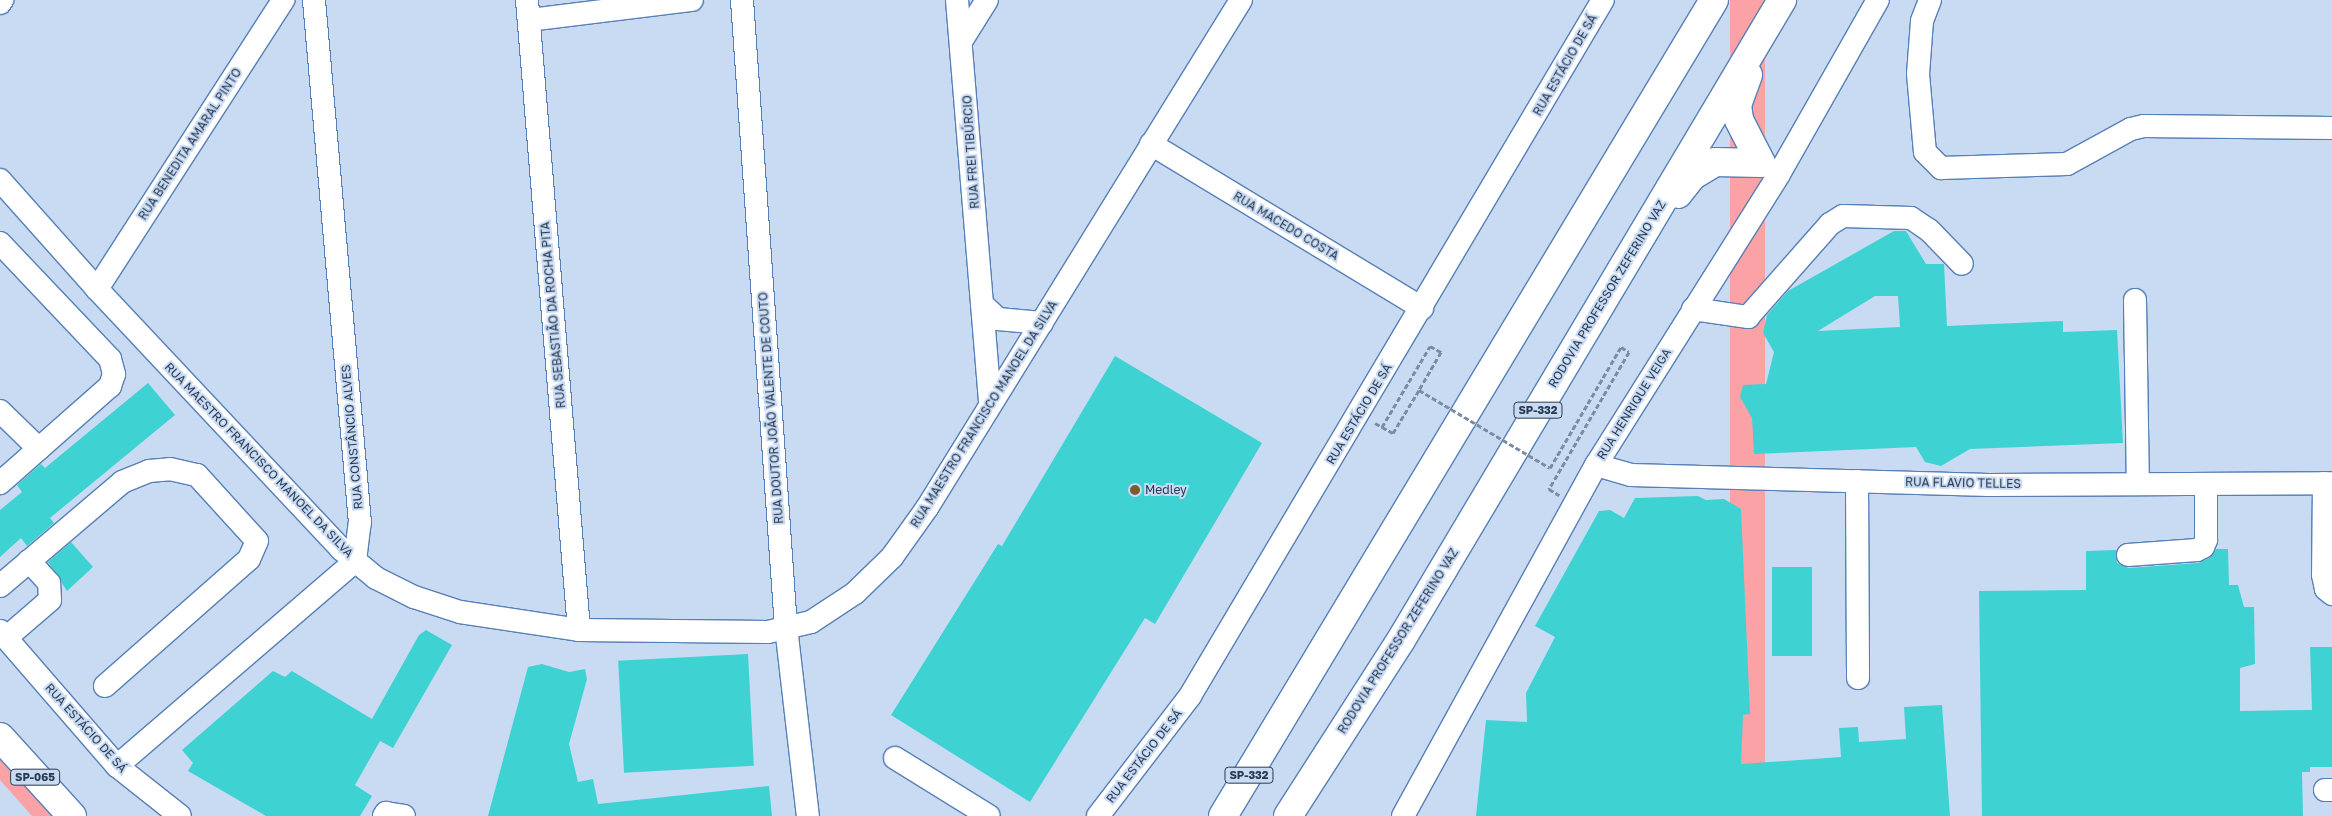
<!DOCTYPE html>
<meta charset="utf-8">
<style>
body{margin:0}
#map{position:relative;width:2332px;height:816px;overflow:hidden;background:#c9daf3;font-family:"Golos Text",sans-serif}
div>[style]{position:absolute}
.green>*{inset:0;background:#faa2a6;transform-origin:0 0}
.building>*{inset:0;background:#3fd2d3;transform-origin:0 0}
.path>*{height:3px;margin-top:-1.5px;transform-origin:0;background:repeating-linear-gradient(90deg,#7a8ca4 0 5px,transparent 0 7.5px)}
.roads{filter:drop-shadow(1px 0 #5780b7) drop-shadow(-1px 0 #5780b7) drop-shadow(0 1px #5780b7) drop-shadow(0 -1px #5780b7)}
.minor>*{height:22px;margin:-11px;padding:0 11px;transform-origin:11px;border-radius:11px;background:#fff}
.highway>*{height:28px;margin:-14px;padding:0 14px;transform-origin:14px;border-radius:14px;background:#fff}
.path-bridge>*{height:3px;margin-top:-1.5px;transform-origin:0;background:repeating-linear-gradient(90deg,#7a8ca4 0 5px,transparent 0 7.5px)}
.dots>*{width:14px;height:14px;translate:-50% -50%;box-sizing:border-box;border:2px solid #c9daf3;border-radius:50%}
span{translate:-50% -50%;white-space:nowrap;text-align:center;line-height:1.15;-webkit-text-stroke:4px #c9daf3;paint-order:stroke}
.shield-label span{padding:1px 4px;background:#c9daf3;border:1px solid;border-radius:4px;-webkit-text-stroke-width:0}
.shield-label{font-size:11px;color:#283a52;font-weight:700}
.street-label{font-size:12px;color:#283a52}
.poi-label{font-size:12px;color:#283a52}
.left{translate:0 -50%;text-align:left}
</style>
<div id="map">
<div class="green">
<div style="left:1730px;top:0;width:35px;height:950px"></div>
<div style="clip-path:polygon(0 754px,54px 816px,32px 816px,0 780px)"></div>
</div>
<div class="building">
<div style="clip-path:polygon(evenodd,1894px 231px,1906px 231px,1926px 264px,1944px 264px,1947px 326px,2063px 321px,2063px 332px,2117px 330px,2123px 443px,1970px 449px,1941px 466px,1925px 462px,1916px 447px,1754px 454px,1752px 418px,1740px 397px,1743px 385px,1766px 384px,1774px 352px,1763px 333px,1767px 315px,1788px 291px,1894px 231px,1875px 296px,1898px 296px,1900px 327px,1818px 331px,1875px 296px)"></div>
<div style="clip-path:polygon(1115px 356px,1262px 443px,1155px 624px,1145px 618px,1030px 802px,891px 715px,998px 544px,1002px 546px)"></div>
<div style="clip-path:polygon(148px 383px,175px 415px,50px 518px,54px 523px,27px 546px,21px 538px,0 557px,0 510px,22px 492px,17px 485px,41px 464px,45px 468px)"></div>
<div style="clip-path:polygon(1698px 496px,1706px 500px,1724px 499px,1741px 509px,1750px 714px,1743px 715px,1741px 764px,1841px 757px,1839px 728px,1858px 727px,1859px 742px,1906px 739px,1904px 707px,1942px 705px,1950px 816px,1476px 816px,1486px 720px,1527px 722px,1526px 693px,1555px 637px,1535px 626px,1599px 511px,1610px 510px,1624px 518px,1635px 498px)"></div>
<div style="clip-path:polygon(71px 542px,93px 567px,67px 591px,48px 562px)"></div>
<div style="clip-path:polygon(2216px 549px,2228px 549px,2229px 585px,2238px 585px,2244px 607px,2254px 607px,2255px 664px,2240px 668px,2240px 711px,2312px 710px,2310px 647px,2332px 647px,2332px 767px,2310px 767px,2310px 772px,2302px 772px,2303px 816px,1982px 816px,1979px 591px,2086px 590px,2086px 551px,2116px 550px,2117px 563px,2129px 568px,2198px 563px,2209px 558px)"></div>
<div style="left:1772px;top:567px;width:40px;height:89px"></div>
<div style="clip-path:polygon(426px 630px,452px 645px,393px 748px,380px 741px,355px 785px,372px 796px,360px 816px,266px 816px,188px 771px,193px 763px,182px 750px,273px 671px,285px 677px,292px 671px,372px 719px,419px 635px)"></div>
<div style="left:748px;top:654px;width:112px;height:130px;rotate:87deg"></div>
<div style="clip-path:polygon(542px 664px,569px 672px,585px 669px,587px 679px,569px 744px,578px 782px,593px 779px,598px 804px,769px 786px,772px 816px,488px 816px,528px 667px)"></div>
</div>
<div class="path">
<div style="left:1375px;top:423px;width:8px;rotate:30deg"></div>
<div style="left:1382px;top:427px;width:94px;rotate:-59.3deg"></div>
<div style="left:1430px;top:346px;width:13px;rotate:29deg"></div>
<div style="left:1441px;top:352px;width:44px;rotate:120.1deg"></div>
<div style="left:1549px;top:489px;width:12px;rotate:31deg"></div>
</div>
<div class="roads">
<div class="minor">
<div style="left:527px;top:0;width:632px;rotate:85.28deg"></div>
<div style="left:742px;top:0;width:629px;rotate:85.99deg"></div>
<div style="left:786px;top:627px;width:190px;rotate:83.4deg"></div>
<div style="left:957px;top:0;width:404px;rotate:85.3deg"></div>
<div style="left:1930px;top:0;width:22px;rotate:111deg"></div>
<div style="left:1922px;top:21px;width:53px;rotate:94.3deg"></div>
<div style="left:1918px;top:74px;width:78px;rotate:84.9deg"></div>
<div style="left:1925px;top:152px;width:23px;rotate:45deg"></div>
<div style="left:1941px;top:168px;width:126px;rotate:-1.8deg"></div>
<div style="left:2067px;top:164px;width:73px;rotate:-28.7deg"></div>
<div style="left:2131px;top:129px;width:13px;rotate:-13deg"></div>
<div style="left:2144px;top:126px;width:188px;rotate:0.6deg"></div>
<div style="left:0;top:3px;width:4px;rotate:-56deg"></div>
<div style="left:529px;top:20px;width:164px;rotate:-7deg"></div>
<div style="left:962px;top:40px;width:47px;rotate:-58deg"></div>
<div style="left:1151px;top:144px;width:317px;rotate:31.2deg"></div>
<div style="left:0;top:180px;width:146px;rotate:48.3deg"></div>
<div style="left:97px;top:289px;width:357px;rotate:46.8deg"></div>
<div style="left:341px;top:549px;width:45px;rotate:39.6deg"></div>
<div style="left:376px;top:578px;width:42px;rotate:26.6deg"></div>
<div style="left:414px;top:597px;width:48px;rotate:18.1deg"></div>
<div style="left:460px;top:612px;width:120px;rotate:8.6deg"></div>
<div style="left:579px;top:630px;width:189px;rotate:0.6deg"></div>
<div style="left:768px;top:632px;width:44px;rotate:-13.1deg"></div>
<div style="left:811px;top:622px;width:53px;rotate:-33.4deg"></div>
<div style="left:855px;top:593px;width:52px;rotate:-44.2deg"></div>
<div style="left:892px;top:557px;width:60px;rotate:-54.5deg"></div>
<div style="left:927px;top:508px;width:597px;rotate:-58.28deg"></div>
<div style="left:0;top:243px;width:160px;rotate:46.5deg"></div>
<div style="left:110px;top:359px;width:16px;rotate:75deg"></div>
<div style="left:114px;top:374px;width:13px;rotate:108deg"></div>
<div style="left:110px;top:386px;width:147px;rotate:138.6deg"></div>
<div style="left:97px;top:289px;width:344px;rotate:-57.2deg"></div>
<div style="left:2135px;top:300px;width:184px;rotate:89.1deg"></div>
<div style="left:982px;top:304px;width:22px;rotate:43deg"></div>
<div style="left:998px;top:319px;width:44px;rotate:5.2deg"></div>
<div style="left:1693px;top:309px;width:56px;rotate:8.3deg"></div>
<div style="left:1748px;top:317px;width:124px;rotate:-48.6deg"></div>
<div style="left:1830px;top:224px;width:15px;rotate:-32deg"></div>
<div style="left:1843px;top:216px;width:68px;rotate:1.7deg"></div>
<div style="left:1911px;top:218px;width:22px;rotate:34deg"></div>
<div style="left:1929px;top:230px;width:47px;rotate:45.9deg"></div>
<div style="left:0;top:411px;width:54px;rotate:44.3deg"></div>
<div style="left:1596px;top:465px;width:36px;rotate:16deg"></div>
<div style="left:1631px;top:475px;width:358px;rotate:1.6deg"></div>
<div style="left:1989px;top:485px;width:343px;rotate:-0.3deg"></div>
<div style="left:1857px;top:481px;width:197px;rotate:89.7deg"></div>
<div style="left:2324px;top:483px;width:92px;rotate:90.6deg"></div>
<div style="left:2323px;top:575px;width:14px;rotate:78deg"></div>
<div style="left:2326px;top:589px;width:8px;rotate:40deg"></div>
<div style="left:2128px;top:555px;width:69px;rotate:-4.1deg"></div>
<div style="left:2197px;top:550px;width:7px;rotate:-27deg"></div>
<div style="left:2203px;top:547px;width:8px;rotate:-67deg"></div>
<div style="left:2206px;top:540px;width:56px;rotate:-90deg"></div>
<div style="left:0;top:586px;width:160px;rotate:-40.4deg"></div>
<div style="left:122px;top:482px;width:29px;rotate:-22deg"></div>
<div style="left:149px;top:471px;width:21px;rotate:-5deg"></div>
<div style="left:170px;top:469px;width:28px;rotate:13deg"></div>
<div style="left:197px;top:475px;width:89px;rotate:47.7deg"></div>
<div style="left:257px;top:541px;width:20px;rotate:114deg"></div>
<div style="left:249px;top:559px;width:192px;rotate:138.6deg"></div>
<div style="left:0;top:631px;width:179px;rotate:49.1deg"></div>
<div style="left:117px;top:766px;width:80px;rotate:38.4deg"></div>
<div style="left:6px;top:638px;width:58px;rotate:-40.8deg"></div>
<div style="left:50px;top:600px;width:17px;rotate:-93deg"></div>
<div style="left:49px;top:583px;width:30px;rotate:-132deg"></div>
<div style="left:895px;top:758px;width:110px;rotate:31.7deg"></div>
<div style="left:117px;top:766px;width:314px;rotate:-40.7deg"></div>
<div style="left:355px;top:561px;width:38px;rotate:-83deg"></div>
<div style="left:360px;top:523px;width:525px;rotate:-95.03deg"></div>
<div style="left:2325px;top:790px;width:7px"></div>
<div style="left:384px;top:816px;width:4px;rotate:-56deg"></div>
<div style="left:386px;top:813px;width:18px;rotate:9deg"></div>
<div style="left:1098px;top:816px;width:151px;rotate:-52.5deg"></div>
<div style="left:1190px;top:696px;width:809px;rotate:-59.32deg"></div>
<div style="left:1403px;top:816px;width:401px;rotate:-61.2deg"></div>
<div style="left:1596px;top:465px;width:344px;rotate:-57.8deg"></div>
<div style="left:1779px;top:174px;width:200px;rotate:-60.4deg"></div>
</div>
<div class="highway">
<div style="left:1748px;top:75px;width:32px;rotate:110deg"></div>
<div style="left:1737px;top:105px;width:15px;rotate:82deg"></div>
<div style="left:1739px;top:120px;width:48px;rotate:62.9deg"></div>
<div style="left:1678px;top:194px;width:23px;rotate:-52deg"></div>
<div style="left:1692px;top:176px;width:27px;rotate:-31deg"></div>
<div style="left:1715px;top:162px;width:46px;rotate:1.2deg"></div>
<div style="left:0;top:737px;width:107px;rotate:47.7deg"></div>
<div style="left:1223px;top:816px;width:952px;rotate:-58.96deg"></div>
<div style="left:1288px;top:816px;width:209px;rotate:-57.3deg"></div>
<div style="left:1401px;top:640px;width:745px;rotate:-59.23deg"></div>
</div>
</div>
<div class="path-bridge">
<div style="left:1382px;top:427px;width:13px;rotate:29deg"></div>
<div style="left:1393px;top:433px;width:50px;rotate:-58.8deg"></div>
<div style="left:1419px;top:390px;width:152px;rotate:30.8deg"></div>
<div style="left:1550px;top:468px;width:140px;rotate:-59.6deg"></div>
<div style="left:1621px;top:347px;width:9px;rotate:32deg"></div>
<div style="left:1629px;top:352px;width:159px;rotate:120.3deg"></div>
</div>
<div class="dots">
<div style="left:1135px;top:490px;background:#795c30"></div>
</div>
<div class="shield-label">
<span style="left:1538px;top:410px">SP-332</span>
<span style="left:1249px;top:775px">SP-332</span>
<span style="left:35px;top:777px">SP-065</span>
</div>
<div class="street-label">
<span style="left:1565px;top:65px;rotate:-60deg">RUA ESTÁCIO DE SÁ</span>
<span style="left:190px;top:144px;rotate:-57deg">RUA BENEDITA AMARAL PINTO</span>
<span style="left:971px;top:152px;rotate:-94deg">RUA FREI TIBÚRCIO</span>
<span style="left:1286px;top:226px;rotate:31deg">RUA MACEDO COSTA</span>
<span style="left:1607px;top:294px;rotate:-59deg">RODOVIA PROFESSOR ZEFERINO VAZ</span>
<span style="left:553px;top:315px;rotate:-95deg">RUA SEBASTIÃO DA ROCHA PITA</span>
<span style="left:1634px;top:404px;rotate:-58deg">RUA HENRIQUE VEIGA</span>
<span style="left:771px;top:408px;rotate:-94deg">RUA DOUTOR JOÃO VALENTE DE COUTO</span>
<span style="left:984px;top:414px;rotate:-58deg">RUA MAESTRO FRANCISCO MANOEL DA SILVA</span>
<span style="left:1359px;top:414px;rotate:-59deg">RUA ESTÁCIO DE SÁ</span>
<span style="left:352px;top:437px;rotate:-95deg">RUA CONSTÂNCIO ALVES</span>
<span style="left:259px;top:460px;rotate:46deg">RUA MAESTRO FRANCISCO MANOEL DA SILVA</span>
<span style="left:1963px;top:483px;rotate:1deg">RUA FLAVIO TELLES</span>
<span style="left:1398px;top:641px;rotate:-58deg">RODOVIA PROFESSOR ZEFERINO VAZ</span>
<span style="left:86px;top:728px;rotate:48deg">RUA ESTÁCIO DE SÁ</span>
<span style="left:1144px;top:756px;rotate:-52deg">RUA ESTÁCIO DE SÁ</span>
</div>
<div class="poi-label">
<span class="left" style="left:1145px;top:490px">Medley</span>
</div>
</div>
